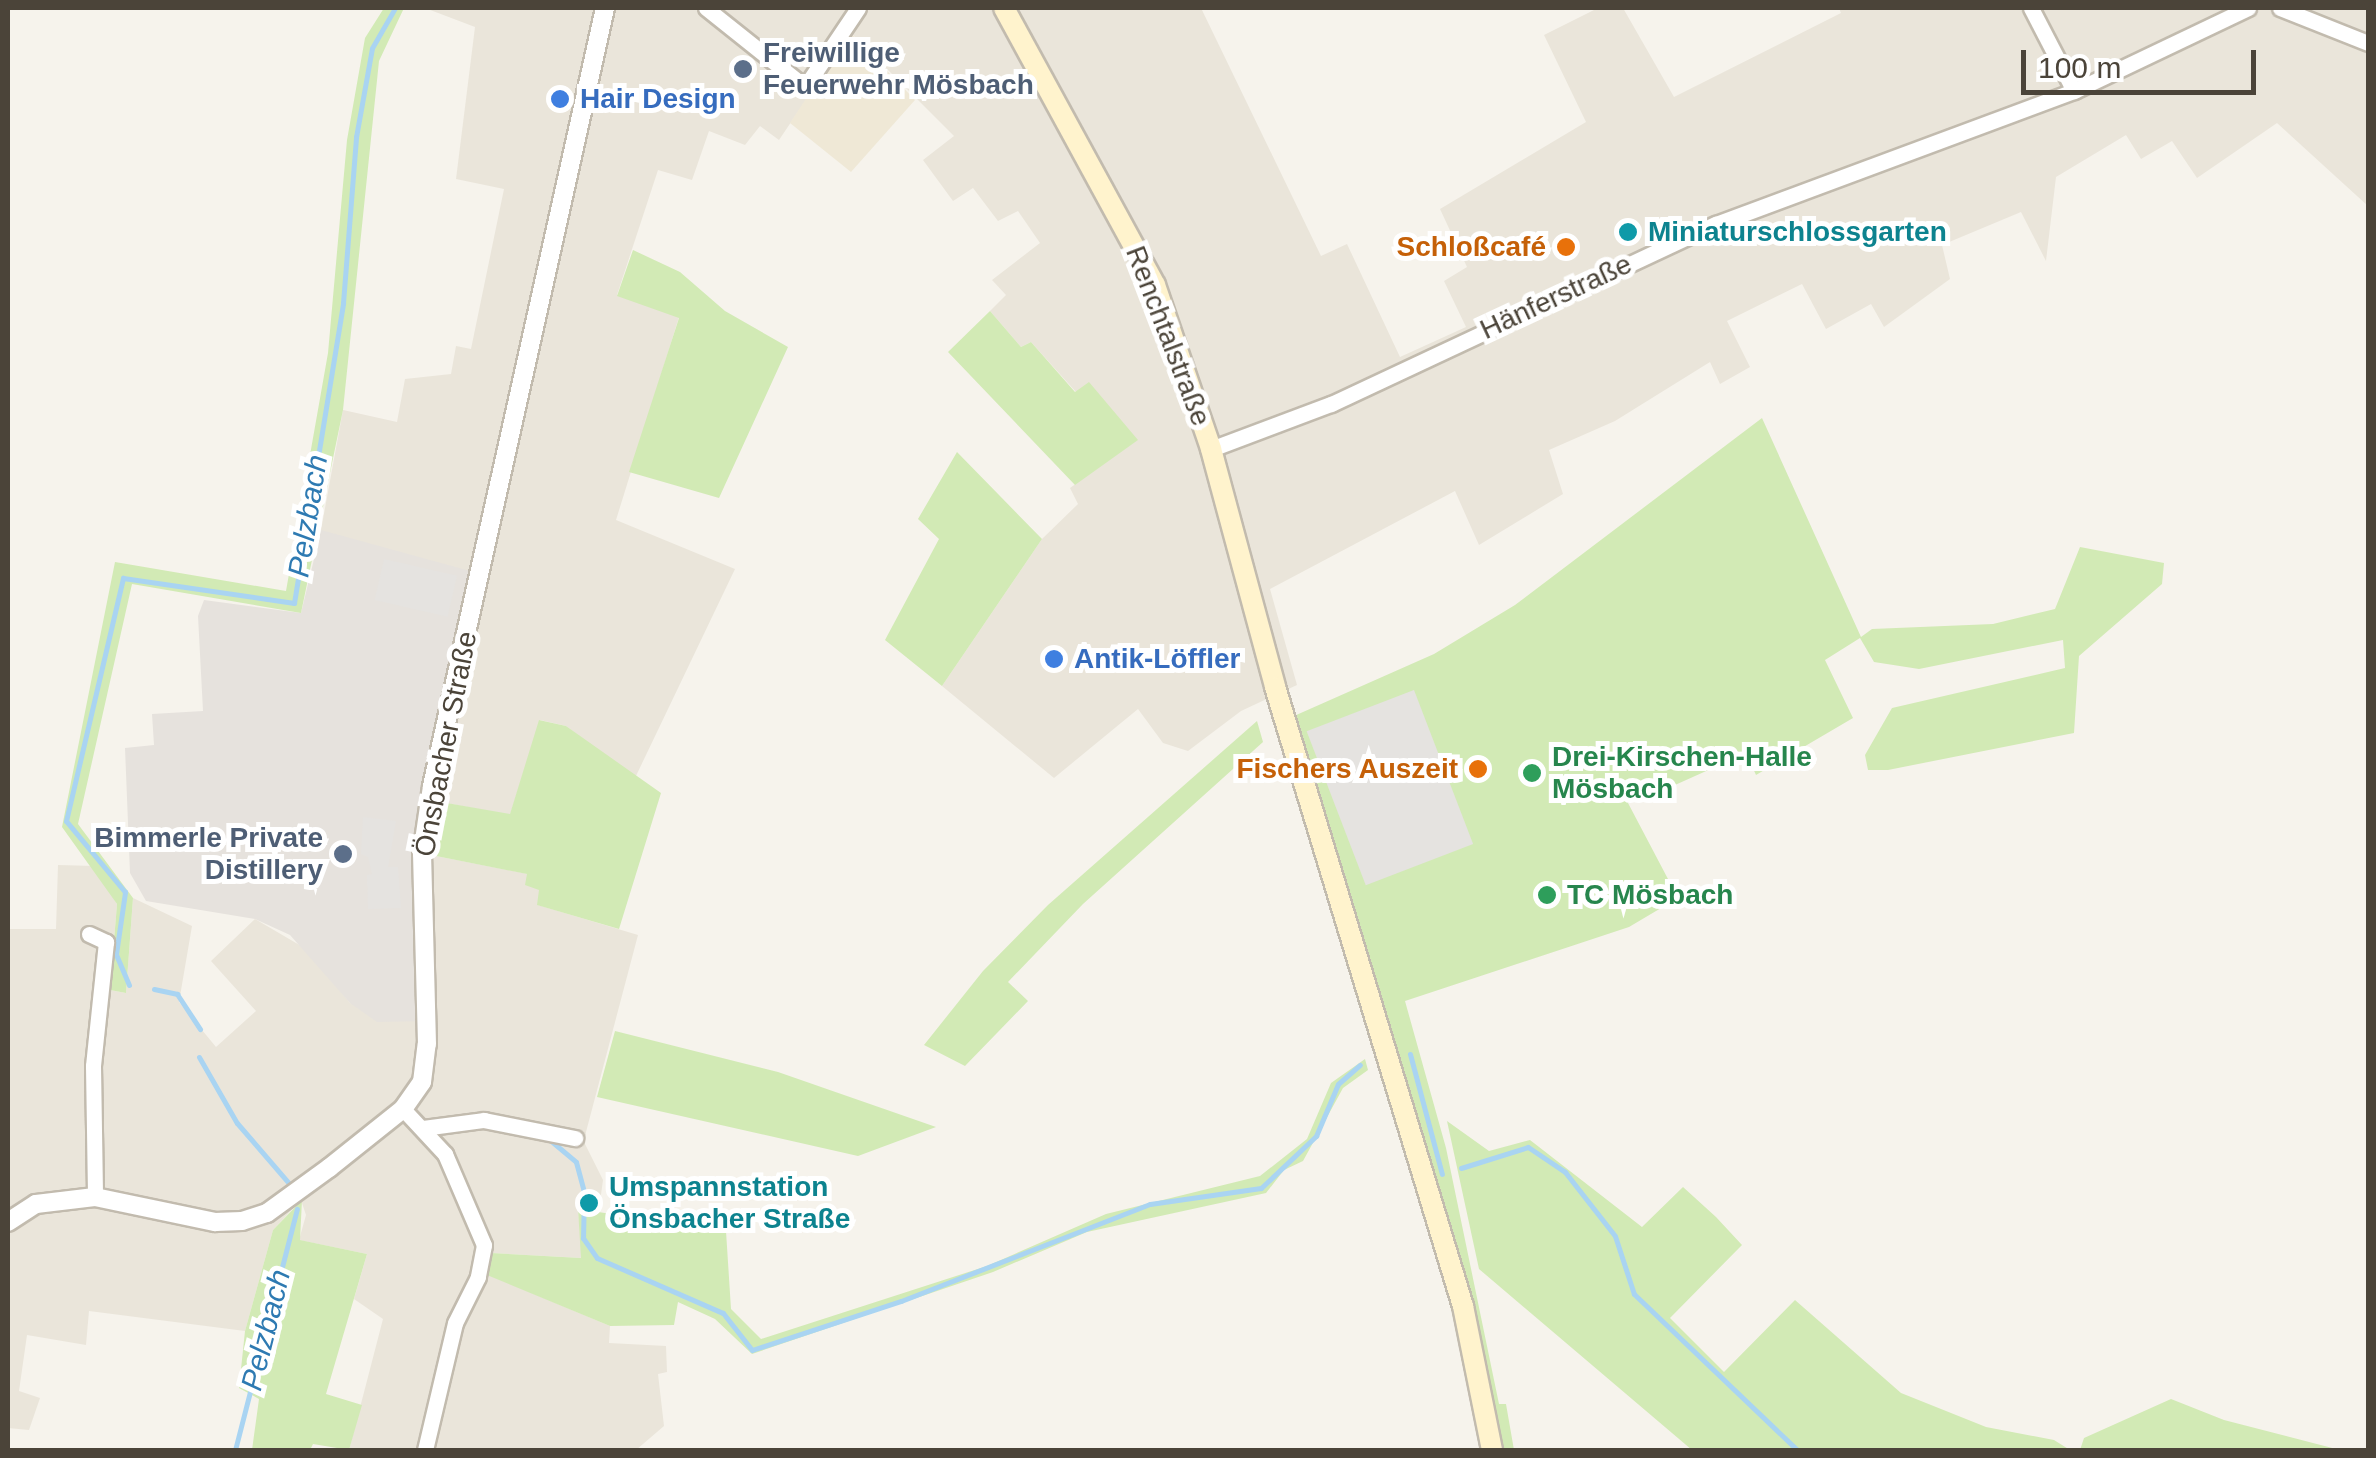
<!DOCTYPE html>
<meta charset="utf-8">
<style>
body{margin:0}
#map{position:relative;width:2376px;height:1458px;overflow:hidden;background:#f6f3ec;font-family:Helvetica,sans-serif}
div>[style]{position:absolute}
.residential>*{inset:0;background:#eae5da}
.industrial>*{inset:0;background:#e6e2dd}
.education>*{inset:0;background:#efe8d6}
.green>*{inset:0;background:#d2eab5}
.parking>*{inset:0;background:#e5e3e0;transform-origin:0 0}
.stream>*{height:5px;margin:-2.5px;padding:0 2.5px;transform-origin:2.5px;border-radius:2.5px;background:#a9d4f2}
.roads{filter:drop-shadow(2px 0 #c2bbae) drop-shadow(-2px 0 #c2bbae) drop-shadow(0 2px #c2bbae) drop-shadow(0 -2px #c2bbae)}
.minor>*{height:15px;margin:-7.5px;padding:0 7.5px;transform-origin:7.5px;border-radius:7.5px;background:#fff}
.tertiary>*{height:18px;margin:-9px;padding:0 9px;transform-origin:9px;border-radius:9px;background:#fff}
.secondary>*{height:20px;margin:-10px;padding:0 10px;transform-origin:10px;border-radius:10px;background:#fff3cd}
.dots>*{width:28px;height:28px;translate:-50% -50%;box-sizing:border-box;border:5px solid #fff;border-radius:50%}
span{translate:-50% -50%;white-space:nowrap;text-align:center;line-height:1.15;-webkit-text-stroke:10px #fff;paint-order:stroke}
.service-label{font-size:28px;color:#4e5e75;font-weight:700}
.left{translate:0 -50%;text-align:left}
.right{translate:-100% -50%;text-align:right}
.shop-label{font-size:28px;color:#366cbe;font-weight:700}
.culture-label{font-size:28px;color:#0d838f;font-weight:700}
.food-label{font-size:28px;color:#c56008;font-weight:700}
.street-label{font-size:28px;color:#4b4439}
.leisure-label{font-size:28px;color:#27864d;font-weight:700}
.water-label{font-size:30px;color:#2e7ab2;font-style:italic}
.frame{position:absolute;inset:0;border:10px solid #4b4439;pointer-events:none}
.scale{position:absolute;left:2021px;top:50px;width:235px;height:45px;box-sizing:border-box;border:5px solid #4b4439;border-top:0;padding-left:12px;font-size:30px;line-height:35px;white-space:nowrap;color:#4b4439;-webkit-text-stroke:8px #fff;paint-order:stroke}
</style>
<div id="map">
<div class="residential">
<div style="clip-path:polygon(425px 8px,1201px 8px,1321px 256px,1347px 244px,1400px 357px,1466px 327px,1444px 281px,1467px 267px,1440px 209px,1586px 122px,1544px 35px,1598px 8px,1623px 8px,1674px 97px,1841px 13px,1839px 8px,2368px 8px,2368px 206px,2277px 123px,2197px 178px,2172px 141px,2141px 159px,2126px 135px,2056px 177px,2046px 261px,2021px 212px,1942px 245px,1950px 279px,1884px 327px,1871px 304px,1826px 329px,1802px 284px,1727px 321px,1750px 367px,1720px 384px,1710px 362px,1615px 421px,1549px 450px,1563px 494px,1479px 545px,1455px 491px,1270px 589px,1297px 685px,1241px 711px,1188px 751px,1163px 743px,1138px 709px,1054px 778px,942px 686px,1042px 539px,1078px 504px,1070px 488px,1137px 440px,1089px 383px,1076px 392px,1031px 342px,1021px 347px,990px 311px,1006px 295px,992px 280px,1040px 243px,1018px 211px,998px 221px,973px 188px,953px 201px,923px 160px,954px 136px,851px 33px,779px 140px,760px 126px,745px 145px,709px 131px,692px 180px,658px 170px,617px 295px,679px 317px,616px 520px,735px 569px,635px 778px,566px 726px,540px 720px,510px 815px,441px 802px,460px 636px,321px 530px,343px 410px,397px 422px,405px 379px,451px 374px,456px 346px,471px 349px,504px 189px,456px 179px,475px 27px)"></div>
<div style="clip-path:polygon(431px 855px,528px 874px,540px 890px,538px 905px,638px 935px,586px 1132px,585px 1144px,603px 1180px,599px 1209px,578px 1209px,582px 1258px,491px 1253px,487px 1274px,610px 1326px,609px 1343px,666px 1346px,667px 1372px,658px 1374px,664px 1426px,636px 1450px,349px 1450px,383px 1319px,354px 1299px,367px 1254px,299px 1240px,306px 1215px,301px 1200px,273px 1230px,245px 1331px,89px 1311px,86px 1345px,27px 1335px,19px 1391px,40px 1398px,29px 1430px,8px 1428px,8px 929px,56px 929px,58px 865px,95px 866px,117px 904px,110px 990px,126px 993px,133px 898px,192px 926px,179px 1002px,216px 1047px,256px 1011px,211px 961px,255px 919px,308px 950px,350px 1003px,427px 1021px)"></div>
</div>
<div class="industrial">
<div style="clip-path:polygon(321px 530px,470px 571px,431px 855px,427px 1021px,377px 1022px,350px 1003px,290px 935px,255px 919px,146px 901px,130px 873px,125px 748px,154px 745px,152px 714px,203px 711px,198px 616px,204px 600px,301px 613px)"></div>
</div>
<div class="education">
<div style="clip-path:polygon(850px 32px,915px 100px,851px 172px,790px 123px)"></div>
</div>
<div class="green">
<div style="clip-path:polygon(384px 8px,404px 8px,379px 61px,343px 410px,301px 613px,132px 584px,78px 824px,133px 898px,126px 993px,110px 990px,117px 904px,62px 827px,115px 562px,286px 591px,328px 353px,347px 140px,365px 38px)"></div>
<div style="clip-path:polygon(633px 250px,680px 272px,725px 311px,788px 347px,719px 498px,629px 472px,679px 318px,617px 296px)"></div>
<div style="clip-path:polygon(990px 311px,1021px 347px,1031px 342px,1075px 392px,1089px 382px,1138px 440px,1075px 485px,948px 352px)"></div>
<div style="clip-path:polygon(1762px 418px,1861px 637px,1872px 629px,1993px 624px,2055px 609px,2080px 547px,2164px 563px,2162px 584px,2079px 656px,2074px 733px,1888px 770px,1868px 770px,1865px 755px,1892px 708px,2065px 668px,2063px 640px,1919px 669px,1874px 662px,1860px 638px,1825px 660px,1853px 718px,1756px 775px,1751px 764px,1733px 759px,1675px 785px,1643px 789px,1628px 803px,1678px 898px,1629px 927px,1405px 1001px,1446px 1148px,1499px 1404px,1506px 1404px,1514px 1450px,1500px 1450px,1438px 1186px,1294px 716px,1434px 654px,1515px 605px)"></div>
<div style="clip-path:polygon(957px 452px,1042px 539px,942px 686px,885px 640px,939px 539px,918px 519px)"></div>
<div style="clip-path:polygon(539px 720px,566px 726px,661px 793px,619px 929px,537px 905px,539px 890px,525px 885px,527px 874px,431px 855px,441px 802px,510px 814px)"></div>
<div style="clip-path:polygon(1257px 721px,1263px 742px,1083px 904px,1008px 982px,1028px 1001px,965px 1066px,924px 1045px,983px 971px,1048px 905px)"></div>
<div style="clip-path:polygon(615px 1031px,778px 1072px,936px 1127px,858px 1156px,597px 1097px)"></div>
<div style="clip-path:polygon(1365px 1059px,1368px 1070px,1343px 1088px,1303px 1161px,1284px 1170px,1266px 1193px,1087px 1232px,993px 1272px,752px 1354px,715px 1319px,678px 1302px,674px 1325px,610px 1326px,487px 1275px,491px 1253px,581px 1258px,578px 1209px,726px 1231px,731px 1309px,761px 1339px,987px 1266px,1106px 1214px,1260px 1176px,1307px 1139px,1331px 1083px)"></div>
<div style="clip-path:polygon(1447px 1121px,1489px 1151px,1530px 1140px,1642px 1227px,1683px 1187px,1716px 1217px,1742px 1245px,1670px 1318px,1724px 1372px,1795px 1300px,1901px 1393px,1986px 1427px,2054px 1440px,2070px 1450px,1692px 1450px,1479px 1269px)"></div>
<div style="clip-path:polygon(302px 1200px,300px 1240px,367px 1254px,326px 1394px,362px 1405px,349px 1450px,313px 1444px,310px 1450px,252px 1450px,259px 1399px,239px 1388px,245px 1331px,273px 1230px)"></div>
<div style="clip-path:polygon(2171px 1399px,2224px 1420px,2340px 1450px,2080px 1450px,2084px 1438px)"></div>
</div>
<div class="parking">
<div style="left:384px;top:559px;width:75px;height:42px;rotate:13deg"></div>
<div style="left:1414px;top:690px;width:165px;height:115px;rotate:69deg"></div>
<div style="clip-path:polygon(363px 817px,396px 821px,388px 867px,398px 867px,401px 908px,368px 909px,367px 875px,372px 874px,368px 857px,361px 854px)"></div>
</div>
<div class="stream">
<div style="left:129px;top:985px;width:34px;rotate:-113deg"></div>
<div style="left:116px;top:954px;width:63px;rotate:-81.7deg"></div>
<div style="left:125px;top:892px;width:92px;rotate:-129.7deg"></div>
<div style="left:66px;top:821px;width:250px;rotate:-76.8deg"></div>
<div style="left:123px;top:578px;width:173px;rotate:8.3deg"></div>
<div style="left:294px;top:603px;width:304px;rotate:-80.7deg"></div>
<div style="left:343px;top:303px;width:167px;rotate:-85.5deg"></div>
<div style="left:356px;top:137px;width:90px;rotate:-79.8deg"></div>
<div style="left:372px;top:48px;width:46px;rotate:-60.1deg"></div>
<div style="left:154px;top:989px;width:24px;rotate:12deg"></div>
<div style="left:177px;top:994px;width:42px;rotate:56.7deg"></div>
<div style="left:1410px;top:1054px;width:124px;rotate:75.1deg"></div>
<div style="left:199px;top:1057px;width:76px;rotate:60.1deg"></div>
<div style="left:237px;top:1123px;width:78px;rotate:49.2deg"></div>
<div style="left:550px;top:1140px;width:34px;rotate:40deg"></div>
<div style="left:576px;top:1162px;width:31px;rotate:75deg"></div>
<div style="left:584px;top:1192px;width:46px;rotate:91.2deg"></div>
<div style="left:583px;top:1238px;width:24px;rotate:55deg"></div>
<div style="left:597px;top:1258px;width:137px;rotate:23.6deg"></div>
<div style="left:723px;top:1313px;width:47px;rotate:51.9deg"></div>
<div style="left:752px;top:1350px;width:157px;rotate:-18.2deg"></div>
<div style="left:901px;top:1301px;width:267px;rotate:-21.3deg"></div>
<div style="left:1150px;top:1204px;width:112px;rotate:-8.2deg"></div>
<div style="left:1261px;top:1188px;width:76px;rotate:-43.4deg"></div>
<div style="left:1316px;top:1136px;width:56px;rotate:-67.1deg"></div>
<div style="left:1338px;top:1084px;width:29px;rotate:-41deg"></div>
<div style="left:1461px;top:1168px;width:70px;rotate:-17.4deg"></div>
<div style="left:1528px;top:1147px;width:45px;rotate:34deg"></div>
<div style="left:1565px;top:1172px;width:81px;rotate:52deg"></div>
<div style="left:1615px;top:1236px;width:61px;rotate:71.9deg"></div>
<div style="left:1634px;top:1294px;width:226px;rotate:43.7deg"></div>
<div style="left:235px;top:1450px;width:249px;rotate:-75.6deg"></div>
<div style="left:1935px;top:1450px;width:37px"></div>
</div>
<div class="roads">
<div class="minor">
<div style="left:706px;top:8px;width:127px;rotate:38.6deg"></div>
<div style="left:805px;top:87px;width:95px;rotate:-56.1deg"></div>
<div style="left:2031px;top:8px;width:93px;rotate:62.6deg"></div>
<div style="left:2280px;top:8px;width:95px;rotate:21.7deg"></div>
<div style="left:1211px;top:449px;width:128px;rotate:-20.6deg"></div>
<div style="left:1331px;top:404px;width:425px;rotate:-25.1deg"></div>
<div style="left:1716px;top:224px;width:382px;rotate:-20.4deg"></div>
<div style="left:2074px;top:91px;width:193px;rotate:-25.5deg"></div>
<div style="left:89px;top:934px;width:19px;rotate:25deg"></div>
<div style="left:106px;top:942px;width:125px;rotate:96deg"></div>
<div style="left:93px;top:1066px;width:131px;rotate:89.1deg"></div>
<div style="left:403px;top:1109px;width:62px;rotate:47deg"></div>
<div style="left:445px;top:1154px;width:99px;rotate:66.8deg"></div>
<div style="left:484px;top:1245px;width:33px;rotate:101deg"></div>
<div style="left:478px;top:1277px;width:51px;rotate:116.6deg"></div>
<div style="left:455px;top:1323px;width:130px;rotate:103.3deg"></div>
<div style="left:423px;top:1128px;width:62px;rotate:-7.5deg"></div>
<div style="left:484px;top:1120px;width:93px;rotate:11.2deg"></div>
</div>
<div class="tertiary">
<div style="left:8px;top:1222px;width:33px;rotate:-33deg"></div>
<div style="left:36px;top:1204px;width:59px;rotate:-6.8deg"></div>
<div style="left:95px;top:1197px;width:123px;rotate:11.8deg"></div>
<div style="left:215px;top:1222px;width:27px;rotate:-2deg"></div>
<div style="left:242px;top:1221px;width:26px;rotate:-18deg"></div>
<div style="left:267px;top:1213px;width:77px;rotate:-36deg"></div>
<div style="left:329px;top:1168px;width:95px;rotate:-38.6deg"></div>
<div style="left:403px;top:1109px;width:33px;rotate:-55deg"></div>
<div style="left:422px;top:1082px;width:38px;rotate:-83deg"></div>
<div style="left:427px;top:1044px;width:190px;rotate:-91.5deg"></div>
<div style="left:422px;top:854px;width:69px;rotate:-81.6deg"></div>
<div style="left:432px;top:786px;width:797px;rotate:-77.46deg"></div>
</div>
<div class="secondary">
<div style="left:1004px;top:8px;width:315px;rotate:61.4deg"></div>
<div style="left:1155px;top:285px;width:173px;rotate:71.1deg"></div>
<div style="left:1211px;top:449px;width:246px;rotate:74.9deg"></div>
<div style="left:1275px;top:687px;width:647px;rotate:73.11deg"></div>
<div style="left:1463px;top:1306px;width:147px;rotate:78.6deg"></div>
</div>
</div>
<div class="dots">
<div style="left:743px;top:69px;background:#5c6f8a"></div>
<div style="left:560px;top:99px;background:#3f7fe0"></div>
<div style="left:1628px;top:232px;background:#0f9aa8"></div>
<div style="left:1566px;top:247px;background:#e8710a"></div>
<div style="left:1054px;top:659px;background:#3f7fe0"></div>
<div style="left:1478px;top:769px;background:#e8710a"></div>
<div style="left:1532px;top:773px;background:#2e9e5b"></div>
<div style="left:343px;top:854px;background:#5c6f8a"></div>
<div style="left:1547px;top:895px;background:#2e9e5b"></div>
<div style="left:589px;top:1203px;background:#0f9aa8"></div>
</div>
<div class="service-label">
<span class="left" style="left:763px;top:69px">Freiwillige<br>Feuerwehr Mösbach</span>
<span class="right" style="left:323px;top:854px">Bimmerle Private<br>Distillery</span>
</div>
<div class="shop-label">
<span class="left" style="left:580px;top:99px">Hair Design</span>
<span class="left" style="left:1074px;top:659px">Antik-Löffler</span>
</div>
<div class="culture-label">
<span class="left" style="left:1648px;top:232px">Miniaturschlossgarten</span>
<span class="left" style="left:609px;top:1203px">Umspannstation<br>Önsbacher Straße</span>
</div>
<div class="food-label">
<span class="right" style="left:1546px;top:247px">Schloßcafé</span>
<span class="right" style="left:1458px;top:769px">Fischers Auszeit</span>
</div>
<div class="street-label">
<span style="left:1556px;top:297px;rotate:-25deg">Hänferstraße</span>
<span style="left:1168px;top:336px;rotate:69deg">Renchtalstraße</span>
<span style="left:446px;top:744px;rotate:-79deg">Önsbacher Straße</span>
</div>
<div class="leisure-label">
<span class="left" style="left:1552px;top:773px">Drei-Kirschen-Halle<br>Mösbach</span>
<span class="left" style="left:1567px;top:895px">TC Mösbach</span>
</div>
<div class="water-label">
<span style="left:308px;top:516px;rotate:-81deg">Pelzbach</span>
<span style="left:266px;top:1330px;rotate:-76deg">Pelzbach</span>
</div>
<div class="frame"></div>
<div class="scale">100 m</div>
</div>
